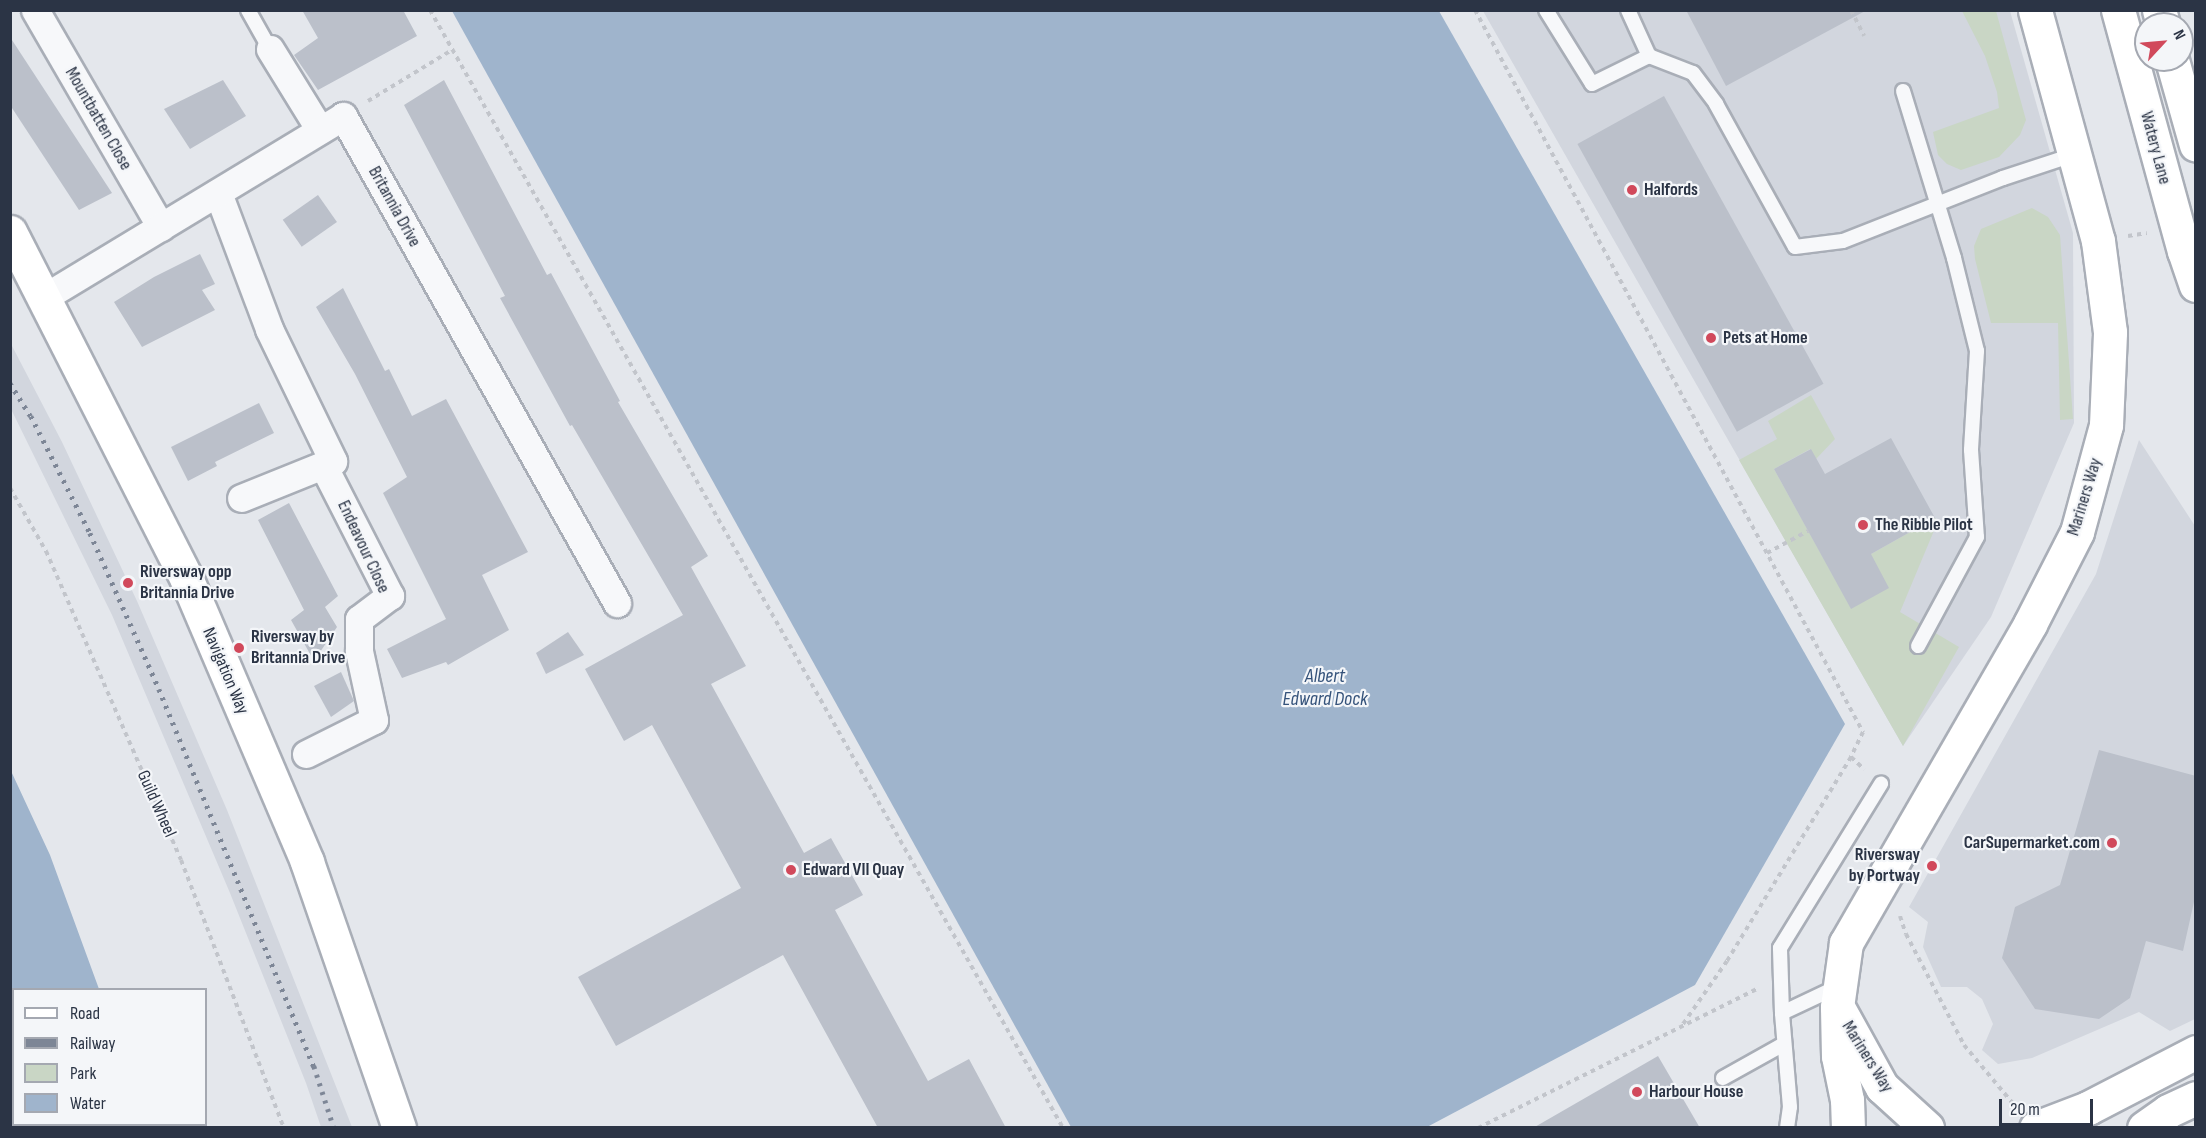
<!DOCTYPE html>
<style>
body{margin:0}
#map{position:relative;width:2206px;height:1138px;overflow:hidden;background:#e4e7ec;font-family:"Sofia Sans Condensed",sans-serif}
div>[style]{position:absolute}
.built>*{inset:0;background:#d2d6de}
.green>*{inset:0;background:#c9d6c5}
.water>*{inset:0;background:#9fb4cc}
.building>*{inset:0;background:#bbc0ca;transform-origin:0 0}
.path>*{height:4px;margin-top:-2px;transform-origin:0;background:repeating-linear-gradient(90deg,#c2c5cb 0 4.5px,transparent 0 9px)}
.roads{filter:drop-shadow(2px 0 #a9aeb7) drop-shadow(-2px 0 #a9aeb7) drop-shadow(0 2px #a9aeb7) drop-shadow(0 -2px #a9aeb7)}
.lane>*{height:14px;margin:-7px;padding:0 7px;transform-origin:7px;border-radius:7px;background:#f7f8fa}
.street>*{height:27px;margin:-13.5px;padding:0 13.5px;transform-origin:13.5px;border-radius:13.5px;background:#f7f8fa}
.secondary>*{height:33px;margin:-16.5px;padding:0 16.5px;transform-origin:16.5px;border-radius:16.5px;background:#fff}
.highway>*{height:33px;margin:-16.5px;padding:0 16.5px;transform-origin:16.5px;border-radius:16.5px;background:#fff}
.rail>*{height:4.5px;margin-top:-2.25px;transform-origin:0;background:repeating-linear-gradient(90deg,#7d8696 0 3px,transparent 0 9px)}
.dots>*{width:16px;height:16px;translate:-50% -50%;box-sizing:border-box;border:3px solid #f4f6f9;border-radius:50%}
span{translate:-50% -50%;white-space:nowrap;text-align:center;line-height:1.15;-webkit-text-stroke:4.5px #f4f6f9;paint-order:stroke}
.street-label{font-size:18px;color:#2b3445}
.poi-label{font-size:18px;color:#2b3445;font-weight:700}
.left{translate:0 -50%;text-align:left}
.right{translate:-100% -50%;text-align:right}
.water-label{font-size:20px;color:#34527a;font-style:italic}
.frame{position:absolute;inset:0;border:12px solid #2b3445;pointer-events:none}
.legend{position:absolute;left:12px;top:988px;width:195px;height:138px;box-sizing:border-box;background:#f4f6f9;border:2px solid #a4a8b1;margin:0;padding:8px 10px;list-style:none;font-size:18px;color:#2b3445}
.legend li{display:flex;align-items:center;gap:12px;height:30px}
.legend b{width:30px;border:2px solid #a4a8b1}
.north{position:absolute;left:2134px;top:12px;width:60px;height:60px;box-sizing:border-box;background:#f4f6f9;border:2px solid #a4a8b1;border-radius:50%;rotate:64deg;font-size:16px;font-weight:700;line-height:24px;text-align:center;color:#2b3445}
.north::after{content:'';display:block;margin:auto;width:21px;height:27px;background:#d1495b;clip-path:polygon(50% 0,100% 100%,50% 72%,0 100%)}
.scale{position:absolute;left:1999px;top:1099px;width:94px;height:27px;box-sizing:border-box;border:3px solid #2b3445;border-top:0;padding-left:8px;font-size:18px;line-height:21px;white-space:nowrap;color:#2b3445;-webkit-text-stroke:4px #f4f6f9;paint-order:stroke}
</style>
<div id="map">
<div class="built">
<div style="clip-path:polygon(1483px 11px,2010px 11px,2073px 233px,2074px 423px,1991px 617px,1903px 746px)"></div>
<div style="clip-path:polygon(11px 344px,62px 442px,137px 601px,227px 810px,352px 1127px,321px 1127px,306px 1083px,230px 893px,112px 615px,11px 409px)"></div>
<div style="clip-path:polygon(2139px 440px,2195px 526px,2195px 1019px,2170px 1031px,2139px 1012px,2032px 1058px,1998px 1064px,1982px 1050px,1993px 1024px,1982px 999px,1967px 987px,1941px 987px,1923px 947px,1928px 922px,1909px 907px,2096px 574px)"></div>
</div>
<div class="green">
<div style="clip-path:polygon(1962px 11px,1996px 11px,2026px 120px,2020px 135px,1999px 157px,1961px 170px,1947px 164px,1938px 155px,1933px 132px,1999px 108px,1997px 92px,1985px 56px)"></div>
<div style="clip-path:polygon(2032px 208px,2048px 217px,2060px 235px,2073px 419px,2060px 420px,2058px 323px,1991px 323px,1975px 259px,1974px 246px,1981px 229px)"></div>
<div style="clip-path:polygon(1811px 395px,1835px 439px,1816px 459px,1810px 449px,1774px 469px,1851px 608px,1871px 554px,1935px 518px,1938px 521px,1900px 612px,1959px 647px,1903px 746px,1739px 460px,1777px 439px,1768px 421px)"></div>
</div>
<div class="water">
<div style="clip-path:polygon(452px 11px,1439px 11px,1845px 724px,1695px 985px,1427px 1127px,1071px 1127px)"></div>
<div style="clip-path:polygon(11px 771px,50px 855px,99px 989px,14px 990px,14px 1124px,148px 1124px,149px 1127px,11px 1127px)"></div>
</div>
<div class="building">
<div style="clip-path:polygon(302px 10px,403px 10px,417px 36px,318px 90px,294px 55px,318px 38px)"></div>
<div style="clip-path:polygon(1686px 10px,1867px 10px,1726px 86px)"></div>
<div style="clip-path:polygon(10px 37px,112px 193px,79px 210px,10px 105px)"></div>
<div style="clip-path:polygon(223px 80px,246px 116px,190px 149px,164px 109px)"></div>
<div style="clip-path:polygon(444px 80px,547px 275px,551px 273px,620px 401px,618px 402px,708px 556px,691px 567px,746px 666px,711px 684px,804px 853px,831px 838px,863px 895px,835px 910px,928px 1081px,969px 1059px,1006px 1128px,878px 1128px,783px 955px,616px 1046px,578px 977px,741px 888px,652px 725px,624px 741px,585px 669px,683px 615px,572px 425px,570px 426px,500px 298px,505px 296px,404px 105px)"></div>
<div style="left:1664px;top:96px;width:329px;height:99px;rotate:61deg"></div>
<div style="left:318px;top:195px;width:33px;height:43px;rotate:55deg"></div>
<div style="clip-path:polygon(200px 254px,215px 284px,202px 290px,215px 310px,142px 347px,114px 302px,154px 277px)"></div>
<div style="clip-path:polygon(343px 288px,385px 371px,389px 369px,412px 416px,446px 399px,528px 552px,482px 575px,509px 630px,448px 665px,446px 662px,402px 678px,387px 649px,446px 619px,383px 493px,407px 477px,355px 374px,316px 307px)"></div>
<div style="clip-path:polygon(259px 403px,274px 433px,215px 462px,217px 466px,188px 481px,171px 447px)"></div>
<div style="clip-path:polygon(1891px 438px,1935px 518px,1871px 554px,1889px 588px,1851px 609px,1774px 469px,1811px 449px,1825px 474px)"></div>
<div style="clip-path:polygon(289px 503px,338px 596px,325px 607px,337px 627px,314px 661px,291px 620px,304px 610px,258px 520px)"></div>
<div style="clip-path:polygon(568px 632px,584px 655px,546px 674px,536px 653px)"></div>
<div style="clip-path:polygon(341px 672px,354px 701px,331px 717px,314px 686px)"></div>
<div style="clip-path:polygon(2099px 750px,2196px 776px,2196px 893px,2183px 951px,2146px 941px,2130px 998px,2099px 1019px,2035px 1009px,2002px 958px,2015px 907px,2060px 885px)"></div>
<div style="clip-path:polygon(1658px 1056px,1700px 1128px,1533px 1128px)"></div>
</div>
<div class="path">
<div style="left:430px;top:10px;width:1285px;rotate:60.48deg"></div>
<div style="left:1475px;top:10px;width:820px;rotate:61.75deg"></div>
<div style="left:1863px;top:732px;width:28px;rotate:116deg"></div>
<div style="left:1851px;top:757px;width:239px;rotate:121.3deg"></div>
<div style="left:1727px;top:961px;width:80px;rotate:124.9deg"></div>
<div style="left:1851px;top:10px;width:29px;rotate:63deg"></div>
<div style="left:368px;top:101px;width:98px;rotate:-31.3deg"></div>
<div style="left:2128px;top:236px;width:19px;rotate:-9deg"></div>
<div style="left:10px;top:488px;width:73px;rotate:60.3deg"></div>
<div style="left:46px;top:551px;width:337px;rotate:66.4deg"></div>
<div style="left:181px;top:860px;width:287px;rotate:69deg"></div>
<div style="left:1767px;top:553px;width:47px;rotate:-28.2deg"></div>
<div style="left:1851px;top:757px;width:18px;rotate:43deg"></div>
<div style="left:1900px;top:916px;width:19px;rotate:72deg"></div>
<div style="left:1906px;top:934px;width:125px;rotate:62.4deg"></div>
<div style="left:1964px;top:1045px;width:80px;rotate:50.1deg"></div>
<div style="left:1478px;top:1128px;width:314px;rotate:-26.5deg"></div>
</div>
<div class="roads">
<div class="lane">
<div style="left:248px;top:10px;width:45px;rotate:60.6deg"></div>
<div style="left:1546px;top:10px;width:87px;rotate:58.1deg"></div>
<div style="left:1592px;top:84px;width:64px;rotate:-26.2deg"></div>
<div style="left:1649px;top:56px;width:47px;rotate:21.1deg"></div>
<div style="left:1693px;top:73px;width:39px;rotate:53deg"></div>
<div style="left:1716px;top:104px;width:163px;rotate:61.1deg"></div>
<div style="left:1795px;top:247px;width:48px;rotate:-7.1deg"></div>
<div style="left:1843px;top:241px;width:172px;rotate:-21.5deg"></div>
<div style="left:2003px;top:178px;width:74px;rotate:-18.2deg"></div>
<div style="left:1628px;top:10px;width:51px;rotate:65.5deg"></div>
<div style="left:1903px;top:91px;width:175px;rotate:73deg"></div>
<div style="left:1954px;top:258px;width:96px;rotate:76.1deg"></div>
<div style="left:1977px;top:351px;width:99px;rotate:93.5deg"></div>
<div style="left:1971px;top:450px;width:87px;rotate:86.1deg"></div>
<div style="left:1977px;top:537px;width:124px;rotate:118.4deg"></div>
<div style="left:1782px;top:1013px;width:65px;rotate:-91.8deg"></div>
<div style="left:1780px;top:948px;width:193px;rotate:-58.4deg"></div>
<div style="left:1723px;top:1078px;width:70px;rotate:-29.1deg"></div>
<div style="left:1787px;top:1128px;width:21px;rotate:-82deg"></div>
<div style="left:1790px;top:1107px;width:94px;rotate:-94.9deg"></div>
<div style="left:1782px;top:1013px;width:63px;rotate:-25.3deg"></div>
</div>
<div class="street">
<div style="left:35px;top:10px;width:251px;rotate:59.9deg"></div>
<div style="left:270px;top:49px;width:95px;rotate:58.3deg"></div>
<div style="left:218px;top:193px;width:145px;rotate:69.4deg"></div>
<div style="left:269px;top:329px;width:147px;rotate:64.1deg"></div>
<div style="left:333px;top:461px;width:99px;rotate:158.1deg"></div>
<div style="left:43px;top:298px;width:351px;rotate:-31.2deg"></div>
<div style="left:343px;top:116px;width:559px;rotate:60.64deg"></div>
<div style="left:306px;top:754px;width:76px;rotate:-26.6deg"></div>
<div style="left:374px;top:720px;width:71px;rotate:-102.3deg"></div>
<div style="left:359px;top:651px;width:32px;rotate:-90deg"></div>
<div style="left:359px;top:619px;width:39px;rotate:-37deg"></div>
<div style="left:390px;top:596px;width:147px;rotate:-117.1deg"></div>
</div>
<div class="secondary">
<div style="left:10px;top:232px;width:390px;rotate:63deg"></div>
<div style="left:187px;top:580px;width:306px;rotate:66.9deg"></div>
<div style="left:307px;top:862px;width:281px;rotate:70.9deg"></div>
<div style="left:1840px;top:1011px;width:87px;rotate:61.1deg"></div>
<div style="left:1882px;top:1087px;width:61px;rotate:42.3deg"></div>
<div style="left:1848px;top:1128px;width:28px;rotate:-92deg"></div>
<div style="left:1847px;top:1100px;width:45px;rotate:-101.6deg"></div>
<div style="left:1838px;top:1056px;width:49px;rotate:-91.2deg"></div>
<div style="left:1837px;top:1007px;width:65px;rotate:-82deg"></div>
<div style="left:1846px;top:943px;width:368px;rotate:-60deg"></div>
<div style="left:2030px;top:624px;width:103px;rotate:-62.9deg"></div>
<div style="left:2077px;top:532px;width:111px;rotate:-74.8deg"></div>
<div style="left:2106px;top:425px;width:93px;rotate:-87.5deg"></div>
<div style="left:2110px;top:332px;width:92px;rotate:-97.5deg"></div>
<div style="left:2098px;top:241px;width:239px;rotate:-105.3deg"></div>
<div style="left:2036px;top:1128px;width:56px;rotate:-21deg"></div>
<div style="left:2088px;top:1108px;width:122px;rotate:-27.4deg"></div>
<div style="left:2144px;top:1128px;width:29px;rotate:-35deg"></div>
<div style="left:2168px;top:1111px;width:31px;rotate:-25deg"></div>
</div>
<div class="highway">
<div style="left:2118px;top:10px;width:250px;rotate:74.7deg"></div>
<div style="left:2184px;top:251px;width:36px;rotate:71deg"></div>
<div style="left:2159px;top:10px;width:15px;rotate:74deg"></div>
<div style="left:2172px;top:60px;width:88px;rotate:74.2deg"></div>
</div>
</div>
<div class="rail">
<div style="left:10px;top:383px;width:39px;rotate:58deg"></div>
<div style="left:31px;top:416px;width:131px;rotate:63.2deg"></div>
<div style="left:90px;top:533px;width:171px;rotate:66.1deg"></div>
<div style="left:159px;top:689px;width:408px;rotate:67.7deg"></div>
<div style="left:314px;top:1066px;width:65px;rotate:72.1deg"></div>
</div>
<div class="dots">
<div style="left:1632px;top:190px;background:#d1495b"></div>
<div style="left:1711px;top:338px;background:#d1495b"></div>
<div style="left:1863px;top:525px;background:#d1495b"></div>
<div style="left:128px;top:583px;background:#d1495b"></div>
<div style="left:239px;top:648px;background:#d1495b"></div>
<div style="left:2112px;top:843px;background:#d1495b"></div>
<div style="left:1932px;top:866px;background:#d1495b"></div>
<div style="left:791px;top:870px;background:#d1495b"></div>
<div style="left:1637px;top:1092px;background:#d1495b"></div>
</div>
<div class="street-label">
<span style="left:98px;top:119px;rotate:60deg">Mountbatten Close</span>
<span style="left:2155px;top:148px;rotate:75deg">Watery Lane</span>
<span style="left:394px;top:207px;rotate:61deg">Britannia Drive</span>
<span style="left:2085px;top:497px;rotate:-73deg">Mariners Way</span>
<span style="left:363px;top:547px;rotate:65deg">Endeavour Close</span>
<span style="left:225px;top:671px;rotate:67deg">Navigation Way</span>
<span style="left:156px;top:804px;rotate:66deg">Guild Wheel</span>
<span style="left:1867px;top:1057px;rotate:58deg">Mariners Way</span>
</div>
<div class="poi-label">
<span class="left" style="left:1644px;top:190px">Halfords</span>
<span class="left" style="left:1723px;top:338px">Pets at Home</span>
<span class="left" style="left:1875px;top:525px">The Ribble Pilot</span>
<span class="left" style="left:140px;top:583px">Riversway opp<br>Britannia Drive</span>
<span class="left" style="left:251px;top:648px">Riversway by<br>Britannia Drive</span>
<span class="right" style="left:2100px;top:843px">CarSupermarket.com</span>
<span class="right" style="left:1920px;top:866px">Riversway<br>by Portway</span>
<span class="left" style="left:803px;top:870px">Edward VII Quay</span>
<span class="left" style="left:1649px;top:1092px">Harbour House</span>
</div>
<div class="water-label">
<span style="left:1325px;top:688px">Albert<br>Edward Dock</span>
</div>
<div class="frame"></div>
<ul class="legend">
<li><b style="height:8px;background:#fff"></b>Road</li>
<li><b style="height:8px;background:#7d8696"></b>Railway</li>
<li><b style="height:16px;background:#c9d6c5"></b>Park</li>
<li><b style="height:16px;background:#9fb4cc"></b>Water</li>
</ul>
<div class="north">N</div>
<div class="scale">20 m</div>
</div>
